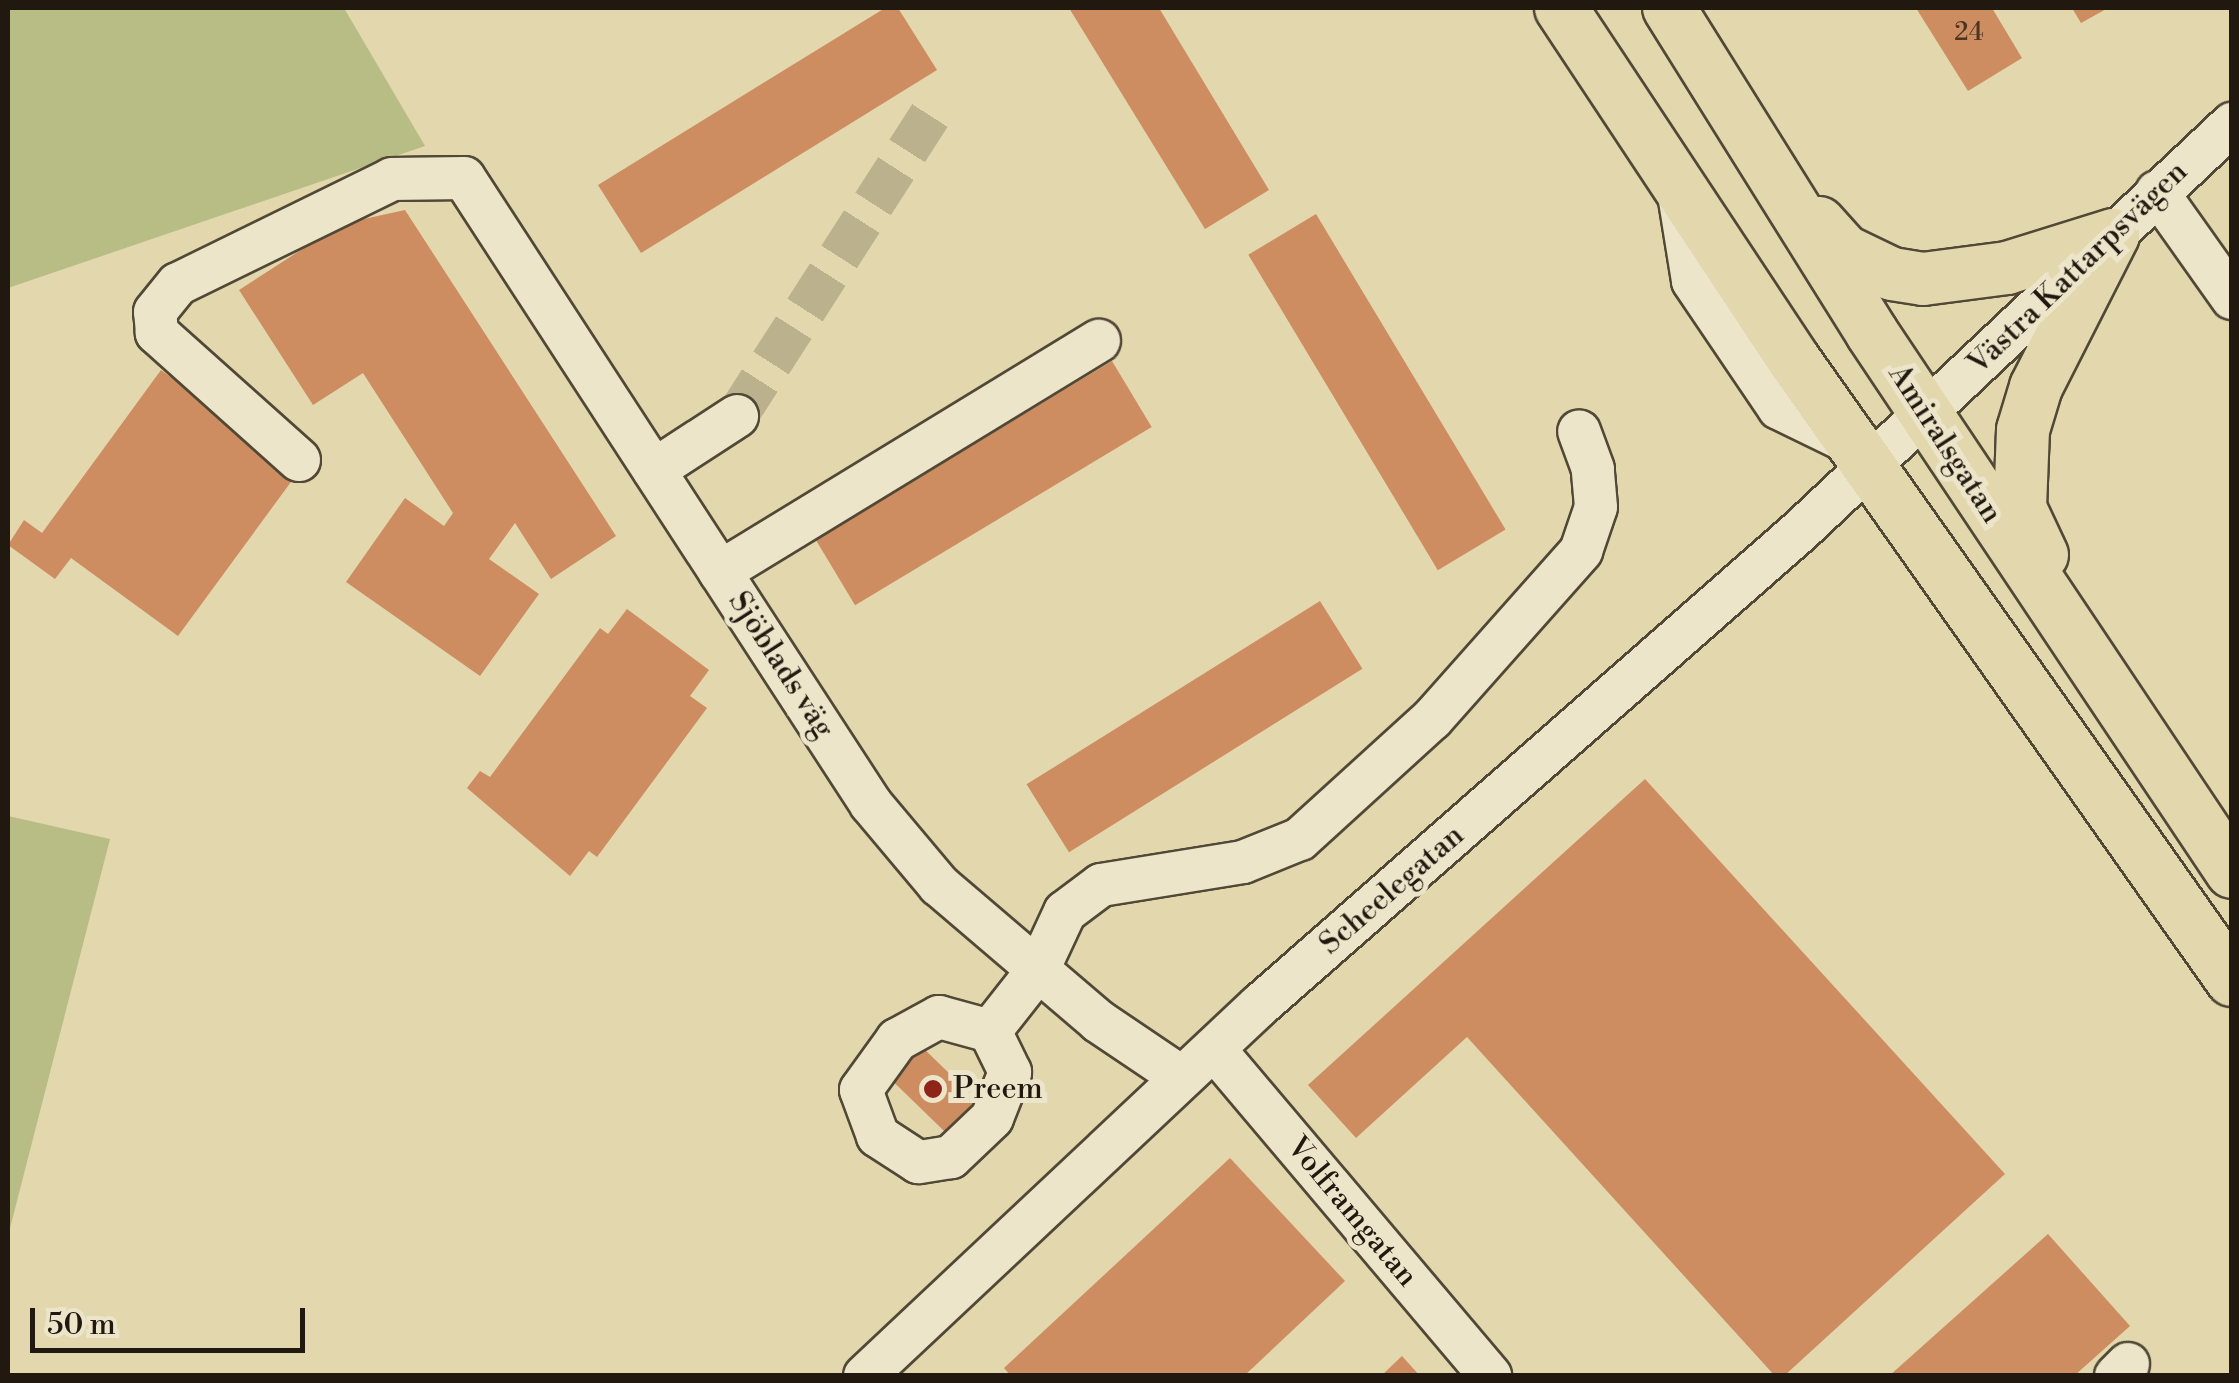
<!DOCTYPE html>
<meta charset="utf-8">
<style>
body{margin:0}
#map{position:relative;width:2239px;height:1383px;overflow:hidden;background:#e2d7ad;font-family:"Libre Bodoni",serif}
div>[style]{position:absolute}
.green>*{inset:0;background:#b8bd86}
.building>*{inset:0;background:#cd8d60;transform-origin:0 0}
.minor-tunnel>*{height:42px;margin-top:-21px;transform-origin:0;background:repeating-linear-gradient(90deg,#bbb18d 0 42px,transparent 0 63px)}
.roads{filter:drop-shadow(2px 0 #514836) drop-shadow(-2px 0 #514836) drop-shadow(0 2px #514836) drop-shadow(0 -2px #514836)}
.minor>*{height:42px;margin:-21px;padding:0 21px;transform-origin:21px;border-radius:21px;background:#ece5ca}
.major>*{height:52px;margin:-26px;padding:0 26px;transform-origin:26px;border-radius:26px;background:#e2d7ad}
.dots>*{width:28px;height:28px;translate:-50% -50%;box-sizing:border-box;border:5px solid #ece5ca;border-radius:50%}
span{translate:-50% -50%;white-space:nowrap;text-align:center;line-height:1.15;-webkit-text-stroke:10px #ece5ca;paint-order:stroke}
.number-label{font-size:25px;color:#4c3523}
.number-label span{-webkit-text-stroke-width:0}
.street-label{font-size:30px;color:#21180f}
.poi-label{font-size:30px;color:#21180f}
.left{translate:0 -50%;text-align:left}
.frame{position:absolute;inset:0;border:10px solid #21180f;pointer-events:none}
.scale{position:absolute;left:30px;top:1308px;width:275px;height:45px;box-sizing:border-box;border:5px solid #21180f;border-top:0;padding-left:12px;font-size:30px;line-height:35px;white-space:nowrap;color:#21180f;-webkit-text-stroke:8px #ece5ca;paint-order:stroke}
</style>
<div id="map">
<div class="green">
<div style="clip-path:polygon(8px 8px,344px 8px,425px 146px,8px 288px)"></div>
<div style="clip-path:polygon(8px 816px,110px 839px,8px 1236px)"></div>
</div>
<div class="building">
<div style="clip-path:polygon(885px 8px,898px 8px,937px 70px,641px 253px,598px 185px)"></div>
<div style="clip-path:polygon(1069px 8px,1159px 8px,1269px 190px,1205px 229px)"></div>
<div style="clip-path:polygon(1916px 8px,1992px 8px,2022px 58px,1968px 91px)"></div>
<div style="clip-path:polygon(2072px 8px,2108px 8px,2081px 23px)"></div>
<div style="clip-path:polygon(405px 210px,616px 536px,551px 579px,515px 523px,489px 559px,539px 594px,480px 676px,346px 582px,405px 498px,444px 526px,453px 513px,363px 373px,313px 405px,239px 290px,341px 224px)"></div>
<div style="left:1316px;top:214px;width:368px;height:79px;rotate:59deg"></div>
<div style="left:1112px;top:361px;width:77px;height:346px;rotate:59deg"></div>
<div style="clip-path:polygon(161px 370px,299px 471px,178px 636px,71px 558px,55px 579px,8px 545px,24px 520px,42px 533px)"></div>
<div style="left:1320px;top:601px;width:80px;height:346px;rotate:58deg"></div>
<div style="clip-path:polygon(627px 609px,709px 670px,690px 696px,707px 708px,597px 857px,589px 851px,570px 876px,467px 788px,480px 771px,490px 777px,600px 628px,608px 634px)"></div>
<div style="clip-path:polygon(1645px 779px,2005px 1174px,1784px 1376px,1775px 1376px,1467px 1037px,1356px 1138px,1308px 1085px)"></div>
<div style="left:922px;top:1047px;width:76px;height:45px;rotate:44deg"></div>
<div style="clip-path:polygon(1230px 1158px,1345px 1281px,1244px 1376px,1011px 1376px,1004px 1368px)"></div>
<div style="clip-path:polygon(2048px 1234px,2130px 1326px,2074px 1376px,1889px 1376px)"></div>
<div style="clip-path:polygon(1402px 1356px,1420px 1376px,1381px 1376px)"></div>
</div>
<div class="minor-tunnel">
<div style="left:737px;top:416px;width:370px;rotate:-57.3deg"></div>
</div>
<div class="roads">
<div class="minor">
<div style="left:1678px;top:188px;width:94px;rotate:80.8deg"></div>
<div style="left:1693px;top:281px;width:153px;rotate:55.9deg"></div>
<div style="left:1779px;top:408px;width:85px;rotate:26deg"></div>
<div style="left:2157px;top:192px;width:130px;rotate:54.7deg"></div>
<div style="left:299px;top:460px;width:191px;rotate:-138.2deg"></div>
<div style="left:157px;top:333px;width:21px;rotate:-95deg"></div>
<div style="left:155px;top:312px;width:36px;rotate:-51deg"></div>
<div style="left:178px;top:284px;width:238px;rotate:-26.1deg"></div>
<div style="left:392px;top:179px;width:72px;rotate:-0.8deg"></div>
<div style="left:464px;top:178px;width:747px;rotate:56.97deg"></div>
<div style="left:871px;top:804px;width:106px;rotate:50deg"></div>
<div style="left:939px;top:885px;width:209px;rotate:40.5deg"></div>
<div style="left:1098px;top:1021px;width:100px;rotate:34deg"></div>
<div style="left:654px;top:470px;width:99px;rotate:-33deg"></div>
<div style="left:720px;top:572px;width:444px;rotate:-31.4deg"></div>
<div style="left:990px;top:1031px;width:46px;rotate:64deg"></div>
<div style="left:1010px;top:1072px;width:49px;rotate:111.4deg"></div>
<div style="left:992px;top:1118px;width:57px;rotate:136.4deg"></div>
<div style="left:951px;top:1157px;width:33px;rotate:171deg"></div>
<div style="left:918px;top:1162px;width:48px;rotate:-147deg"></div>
<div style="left:878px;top:1136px;width:49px;rotate:-110.3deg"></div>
<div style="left:861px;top:1090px;width:62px;rotate:-54.2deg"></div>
<div style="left:897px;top:1040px;width:48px;rotate:-28.7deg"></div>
<div style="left:939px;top:1017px;width:53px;rotate:15.4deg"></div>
<div style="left:990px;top:1031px;width:78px;rotate:-51.8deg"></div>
<div style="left:1038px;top:970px;width:64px;rotate:-65deg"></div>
<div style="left:1065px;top:912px;width:45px;rotate:-36.9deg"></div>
<div style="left:1101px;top:885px;width:144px;rotate:-9.2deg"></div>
<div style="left:1243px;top:862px;width:61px;rotate:-22deg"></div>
<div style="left:1300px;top:839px;width:178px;rotate:-42.3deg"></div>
<div style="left:1432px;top:719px;width:225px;rotate:-48.4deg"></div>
<div style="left:1581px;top:551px;width:46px;rotate:-71.2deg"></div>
<div style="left:1596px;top:507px;width:38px;rotate:-95deg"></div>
<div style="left:1593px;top:469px;width:40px;rotate:-110.2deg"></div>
<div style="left:1214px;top:1049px;width:428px;rotate:49.8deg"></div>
<div style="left:865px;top:1376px;width:542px;rotate:-43.21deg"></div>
<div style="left:1260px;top:1005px;width:719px;rotate:-41.28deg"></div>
<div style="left:1800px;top:531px;width:594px;rotate:-43.29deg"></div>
<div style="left:2116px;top:1376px;width:17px;rotate:-45deg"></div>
</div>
<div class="major">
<div style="left:1561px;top:8px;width:422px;rotate:56.5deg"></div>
<div style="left:1794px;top:360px;width:759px;rotate:54.76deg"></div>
<div style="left:1669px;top:8px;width:383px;rotate:58deg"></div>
<div style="left:1872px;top:333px;width:648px;rotate:56.26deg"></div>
<div style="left:1819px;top:223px;width:38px;rotate:48deg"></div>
<div style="left:1844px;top:251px;width:53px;rotate:25.6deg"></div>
<div style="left:1892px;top:274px;width:31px;rotate:9deg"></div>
<div style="left:1923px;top:279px;width:85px;rotate:-7.5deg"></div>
<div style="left:2007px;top:268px;width:111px;rotate:-17.3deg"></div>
<div style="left:2042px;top:555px;width:52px;rotate:-115.1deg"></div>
<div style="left:2020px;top:508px;width:78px;rotate:-87.8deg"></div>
<div style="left:2023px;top:430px;width:45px;rotate:-73.2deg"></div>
<div style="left:2036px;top:387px;width:170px;rotate:-63.1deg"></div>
</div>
</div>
<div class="dots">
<div style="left:933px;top:1089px;background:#8f2418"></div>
</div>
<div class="number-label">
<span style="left:1969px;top:33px">24</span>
</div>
<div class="street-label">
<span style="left:2078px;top:268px;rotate:-44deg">Västra Kattarpsvägen</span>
<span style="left:1945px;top:444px;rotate:57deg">Amiralsgatan</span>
<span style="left:781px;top:665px;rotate:57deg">Sjöblads väg</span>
<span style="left:1392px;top:890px;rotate:-41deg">Scheelegatan</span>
<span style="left:1352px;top:1212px;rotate:50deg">Volframgatan</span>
</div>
<div class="poi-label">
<span class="left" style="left:953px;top:1089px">Preem</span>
</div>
<div class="frame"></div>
<div class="scale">50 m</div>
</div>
